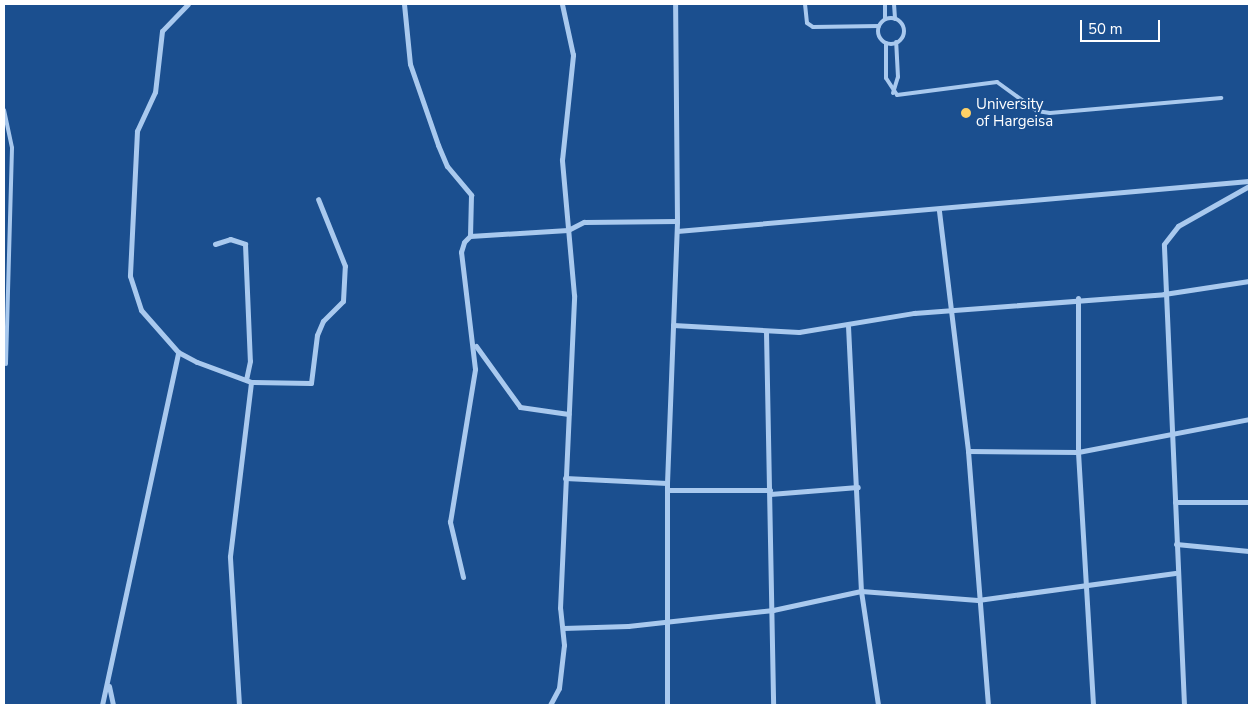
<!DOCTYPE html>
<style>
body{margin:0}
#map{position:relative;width:1253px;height:709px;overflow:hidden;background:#1b4f8f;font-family:"Nunito Sans",sans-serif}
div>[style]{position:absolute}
.lane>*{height:4px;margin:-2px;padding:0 2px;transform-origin:2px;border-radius:2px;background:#a9c9ee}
.lane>.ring{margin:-2px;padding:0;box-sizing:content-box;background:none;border:4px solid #a9c9ee;border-radius:50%}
.street>*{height:5px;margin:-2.5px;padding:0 2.5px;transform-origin:2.5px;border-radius:2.5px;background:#a9c9ee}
.dots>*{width:14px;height:14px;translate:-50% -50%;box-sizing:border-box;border:2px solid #1b4f8f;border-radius:50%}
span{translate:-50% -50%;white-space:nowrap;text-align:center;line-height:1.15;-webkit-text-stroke:4px #1b4f8f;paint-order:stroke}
.poi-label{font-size:15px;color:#fff}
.left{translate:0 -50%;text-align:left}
.frame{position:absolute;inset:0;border:5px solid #fff;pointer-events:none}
.scale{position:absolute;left:1080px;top:20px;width:80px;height:22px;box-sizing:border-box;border:2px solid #fff;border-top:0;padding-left:6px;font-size:15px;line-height:18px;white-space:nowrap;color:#fff;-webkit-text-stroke:4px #1b4f8f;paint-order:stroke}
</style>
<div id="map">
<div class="lane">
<div style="left:805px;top:4px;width:19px;rotate:84deg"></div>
<div style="left:807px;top:23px;width:7px;rotate:34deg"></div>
<div style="left:813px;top:27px;width:66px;rotate:-0.9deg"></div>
<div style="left:885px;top:4px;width:15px;rotate:90deg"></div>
<div style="left:894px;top:4px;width:15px;rotate:86deg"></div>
<div class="ring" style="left:878px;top:18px;width:22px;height:22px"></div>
<div style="left:886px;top:43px;width:35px;rotate:90deg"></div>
<div style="left:886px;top:78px;width:20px;rotate:57deg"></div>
<div style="left:897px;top:95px;width:101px;rotate:-7.4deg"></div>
<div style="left:997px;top:82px;width:49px;rotate:35.9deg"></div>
<div style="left:1037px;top:111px;width:13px;rotate:9deg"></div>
<div style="left:1050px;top:113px;width:172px;rotate:-5deg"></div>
<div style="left:893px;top:93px;width:17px;rotate:-73deg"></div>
<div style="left:898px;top:77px;width:35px;rotate:-93deg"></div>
<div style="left:4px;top:110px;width:39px;rotate:78deg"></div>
<div style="left:12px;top:148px;width:216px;rotate:91.6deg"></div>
</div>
<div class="street">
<div style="left:188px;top:4px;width:37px;rotate:134deg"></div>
<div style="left:162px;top:31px;width:61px;rotate:96.5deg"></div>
<div style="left:155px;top:92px;width:43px;rotate:114.8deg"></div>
<div style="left:137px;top:131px;width:145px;rotate:92.8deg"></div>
<div style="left:130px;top:276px;width:36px;rotate:72deg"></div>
<div style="left:141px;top:310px;width:56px;rotate:48.6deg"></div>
<div style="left:178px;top:352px;width:21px;rotate:28deg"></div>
<div style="left:197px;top:362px;width:58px;rotate:20.3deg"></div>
<div style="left:251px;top:382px;width:60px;rotate:1deg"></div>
<div style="left:311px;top:383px;width:48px;rotate:-82.9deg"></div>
<div style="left:317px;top:335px;width:15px;rotate:-67deg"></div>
<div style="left:323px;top:321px;width:28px;rotate:-45deg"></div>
<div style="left:343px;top:301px;width:35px;rotate:-87deg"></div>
<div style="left:345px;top:266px;width:72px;rotate:-111.9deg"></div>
<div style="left:404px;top:4px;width:60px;rotate:84.3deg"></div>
<div style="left:410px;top:64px;width:86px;rotate:70.9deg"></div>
<div style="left:438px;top:145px;width:23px;rotate:67deg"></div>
<div style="left:447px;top:166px;width:38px;rotate:50deg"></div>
<div style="left:471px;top:195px;width:41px;rotate:91.4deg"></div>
<div style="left:939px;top:211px;width:242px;rotate:83.1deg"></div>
<div style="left:968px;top:451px;width:255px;rotate:85.5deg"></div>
<div style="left:677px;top:231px;width:574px;rotate:-5deg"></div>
<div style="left:215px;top:244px;width:16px;rotate:-18deg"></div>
<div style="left:230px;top:239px;width:16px;rotate:18deg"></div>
<div style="left:245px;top:244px;width:117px;rotate:87.6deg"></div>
<div style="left:250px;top:361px;width:19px;rotate:102deg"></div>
<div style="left:1078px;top:298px;width:154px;rotate:90deg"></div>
<div style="left:1078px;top:452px;width:253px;rotate:86.6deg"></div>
<div style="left:673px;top:325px;width:126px;rotate:3.2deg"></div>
<div style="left:799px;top:332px;width:117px;rotate:-9.4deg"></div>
<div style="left:914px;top:313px;width:251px;rotate:-4.3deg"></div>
<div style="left:1164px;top:294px;width:86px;rotate:-8.7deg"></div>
<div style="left:848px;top:326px;width:265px;rotate:87.2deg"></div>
<div style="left:861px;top:591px;width:115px;rotate:81.5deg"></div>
<div style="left:766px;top:332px;width:373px;rotate:88.9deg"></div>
<div style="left:476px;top:346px;width:75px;rotate:54.2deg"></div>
<div style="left:520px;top:407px;width:49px;rotate:8.3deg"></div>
<div style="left:968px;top:451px;width:110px;rotate:0.5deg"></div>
<div style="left:1078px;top:452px;width:174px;rotate:-10.9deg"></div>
<div style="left:565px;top:478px;width:102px;rotate:2.8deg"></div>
<div style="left:667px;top:490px;width:103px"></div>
<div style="left:770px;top:494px;width:88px;rotate:-4.5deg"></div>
<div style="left:1175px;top:502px;width:74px"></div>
<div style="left:1176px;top:544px;width:73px;rotate:5.5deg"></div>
<div style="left:463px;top:577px;width:57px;rotate:-103.3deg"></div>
<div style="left:450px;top:522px;width:155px;rotate:-80.7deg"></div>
<div style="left:475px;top:369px;width:118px;rotate:-96.8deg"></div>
<div style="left:461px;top:252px;width:10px;rotate:-73deg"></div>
<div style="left:464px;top:242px;width:8px;rotate:-45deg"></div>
<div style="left:470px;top:236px;width:98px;rotate:-3.5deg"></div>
<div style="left:568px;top:230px;width:18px;rotate:-27deg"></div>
<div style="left:584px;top:222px;width:93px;rotate:-0.6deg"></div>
<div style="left:563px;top:628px;width:65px;rotate:-1.8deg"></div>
<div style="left:628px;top:626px;width:146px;rotate:-6.3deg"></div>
<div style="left:773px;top:610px;width:90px;rotate:-12.2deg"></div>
<div style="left:861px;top:591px;width:117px;rotate:4.4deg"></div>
<div style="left:978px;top:600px;width:199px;rotate:-7.8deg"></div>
<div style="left:109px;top:686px;width:19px;rotate:78deg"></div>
<div style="left:102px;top:705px;width:361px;rotate:-77.8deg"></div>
<div style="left:239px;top:705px;width:149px;rotate:-93.5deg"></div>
<div style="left:230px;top:556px;width:175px;rotate:-83.1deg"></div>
<div style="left:550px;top:705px;width:19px;rotate:-62deg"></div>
<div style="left:559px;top:688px;width:43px;rotate:-83.4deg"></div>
<div style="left:564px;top:645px;width:37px;rotate:-96deg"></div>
<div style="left:560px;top:608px;width:313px;rotate:-87.4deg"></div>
<div style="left:574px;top:295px;width:136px;rotate:-95.1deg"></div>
<div style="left:562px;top:160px;width:106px;rotate:-84deg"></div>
<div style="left:573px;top:55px;width:52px;rotate:-102.2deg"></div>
<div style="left:667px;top:705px;width:222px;rotate:-90deg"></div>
<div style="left:667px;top:483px;width:262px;rotate:-87.8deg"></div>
<div style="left:677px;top:221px;width:217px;rotate:-90.5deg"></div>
<div style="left:1184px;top:705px;width:461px;rotate:-92.5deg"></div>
<div style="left:1164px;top:244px;width:23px;rotate:-52deg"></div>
<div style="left:1178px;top:226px;width:81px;rotate:-29.4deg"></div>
</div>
<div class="dots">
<div style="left:966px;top:113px;background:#ffd166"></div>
</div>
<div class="poi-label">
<span class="left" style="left:976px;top:113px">University<br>of Hargeisa</span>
</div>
<div class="frame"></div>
<div class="scale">50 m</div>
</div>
